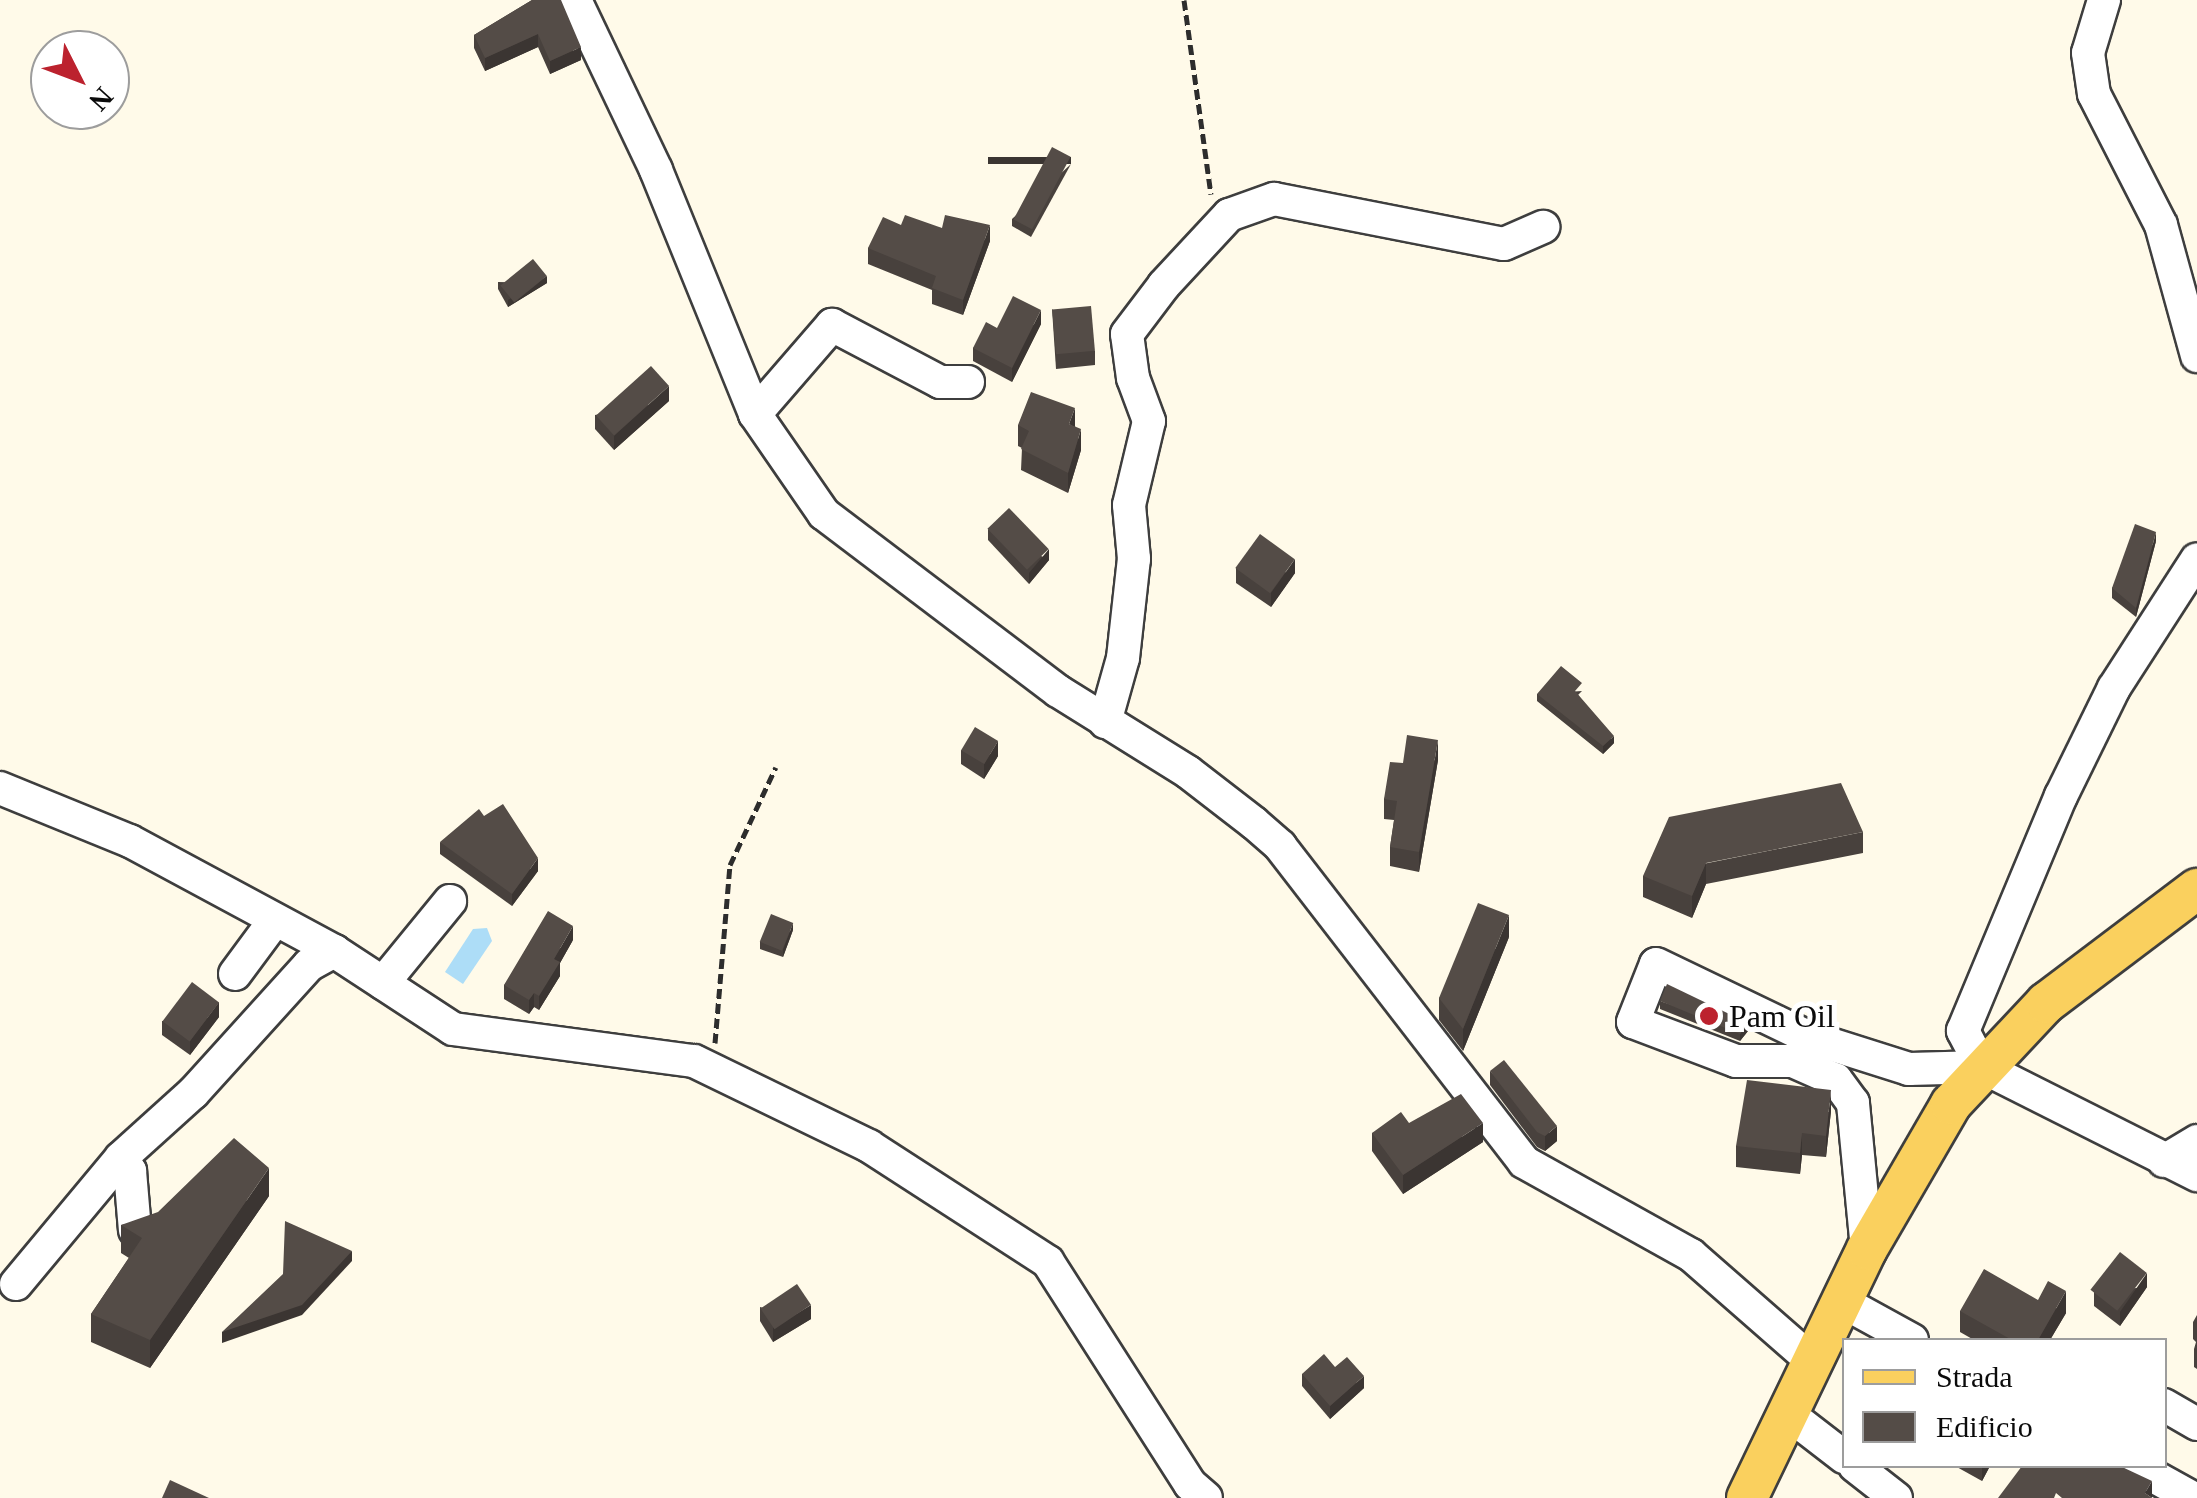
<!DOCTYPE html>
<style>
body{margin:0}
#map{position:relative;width:2197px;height:1498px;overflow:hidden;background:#fffae9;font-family:Georgia,serif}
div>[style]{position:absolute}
.water>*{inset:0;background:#adddf7}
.path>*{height:5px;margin-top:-2.5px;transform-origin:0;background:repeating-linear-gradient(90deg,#2d2d2d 0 10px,transparent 0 15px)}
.roads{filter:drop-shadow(2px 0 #3e3e3e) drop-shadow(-2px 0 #3e3e3e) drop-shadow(0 2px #3e3e3e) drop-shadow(0 -2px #3e3e3e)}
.minor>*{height:32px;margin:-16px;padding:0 16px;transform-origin:16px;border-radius:16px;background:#fff}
.major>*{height:40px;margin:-20px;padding:0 20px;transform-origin:20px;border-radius:20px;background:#fad05e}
.wall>*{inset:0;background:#48413d}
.shaded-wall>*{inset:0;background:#3b3532;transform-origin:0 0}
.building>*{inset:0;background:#544c47;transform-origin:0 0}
.dots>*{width:28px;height:28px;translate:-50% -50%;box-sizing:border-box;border:5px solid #fff;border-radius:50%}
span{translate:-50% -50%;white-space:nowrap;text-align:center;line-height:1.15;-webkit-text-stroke:10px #fff;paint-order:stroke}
.poi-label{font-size:32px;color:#0b0b0b}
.left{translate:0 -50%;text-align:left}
.legend{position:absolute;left:1842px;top:1338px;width:325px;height:130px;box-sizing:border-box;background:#fff;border:2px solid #9d9d9d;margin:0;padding:12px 18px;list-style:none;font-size:30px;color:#0b0b0b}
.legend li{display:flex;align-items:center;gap:20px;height:50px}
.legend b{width:50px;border:2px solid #9d9d9d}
.north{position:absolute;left:30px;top:30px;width:100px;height:100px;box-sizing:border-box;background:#fff;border:2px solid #9d9d9d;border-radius:50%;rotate:132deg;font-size:28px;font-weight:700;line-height:40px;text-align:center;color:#0b0b0b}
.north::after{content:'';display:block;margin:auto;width:35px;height:45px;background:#bc222e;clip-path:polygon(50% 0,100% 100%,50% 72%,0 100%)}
</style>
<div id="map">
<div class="water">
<div style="clip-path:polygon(487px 928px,492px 941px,463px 984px,445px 972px,473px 929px)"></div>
</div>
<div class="path">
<div style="left:1184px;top:0;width:196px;rotate:82.1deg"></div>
<div style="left:715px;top:1043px;width:179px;rotate:-85.2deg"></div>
<div style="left:730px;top:865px;width:108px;rotate:-64.9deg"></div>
</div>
<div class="roads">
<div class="minor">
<div style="left:575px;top:0;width:188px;rotate:64.5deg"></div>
<div style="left:656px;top:170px;width:263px;rotate:67.9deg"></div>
<div style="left:755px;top:414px;width:121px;rotate:55.4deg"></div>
<div style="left:824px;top:514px;width:293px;rotate:37.1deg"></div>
<div style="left:1058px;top:691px;width:153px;rotate:31.9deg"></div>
<div style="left:1188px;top:772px;width:83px;rotate:37.7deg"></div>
<div style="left:1254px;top:823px;width:35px;rotate:41deg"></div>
<div style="left:1280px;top:846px;width:399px;rotate:52.3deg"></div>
<div style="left:1524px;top:1162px;width:191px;rotate:29.1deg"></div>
<div style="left:1691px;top:1255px;width:161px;rotate:41.2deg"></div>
<div style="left:2104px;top:0;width:55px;rotate:106.8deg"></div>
<div style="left:2088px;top:53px;width:41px;rotate:81.7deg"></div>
<div style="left:2094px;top:94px;width:147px;rotate:62.9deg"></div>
<div style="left:2161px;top:225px;width:136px;rotate:74.6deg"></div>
<div style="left:755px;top:414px;width:118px;rotate:-49.1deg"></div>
<div style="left:832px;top:325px;width:122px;rotate:27.8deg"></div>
<div style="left:940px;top:382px;width:28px"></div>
<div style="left:1105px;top:722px;width:66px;rotate:-74.3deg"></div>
<div style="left:1123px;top:658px;width:100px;rotate:-83.7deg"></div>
<div style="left:1134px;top:559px;width:54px;rotate:-95.3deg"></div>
<div style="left:1129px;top:505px;width:86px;rotate:-76.6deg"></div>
<div style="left:1149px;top:421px;width:46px;rotate:-110.4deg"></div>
<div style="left:1133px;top:378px;width:44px;rotate:-97.8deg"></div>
<div style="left:1127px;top:334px;width:61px;rotate:-52.9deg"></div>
<div style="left:1164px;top:285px;width:96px;rotate:-47.1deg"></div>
<div style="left:1229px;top:215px;width:48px;rotate:-19.6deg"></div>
<div style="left:1274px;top:199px;width:234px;rotate:11.1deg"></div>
<div style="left:1504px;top:244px;width:43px;rotate:-23.6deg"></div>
<div style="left:0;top:788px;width:140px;rotate:22.2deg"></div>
<div style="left:130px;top:841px;width:232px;rotate:28.3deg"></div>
<div style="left:334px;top:951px;width:142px;rotate:33.2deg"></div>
<div style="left:453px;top:1029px;width:243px;rotate:7.6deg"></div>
<div style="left:694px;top:1061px;width:195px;rotate:25.9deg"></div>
<div style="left:869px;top:1146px;width:213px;rotate:32.9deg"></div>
<div style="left:1048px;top:1262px;width:264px;rotate:57.4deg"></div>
<div style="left:1190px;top:1484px;width:21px;rotate:41deg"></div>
<div style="left:235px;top:974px;width:67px;rotate:-53.5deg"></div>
<div style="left:383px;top:983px;width:106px;rotate:-50.7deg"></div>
<div style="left:1982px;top:1067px;width:41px;rotate:-117.8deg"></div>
<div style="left:1963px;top:1031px;width:255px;rotate:-67.4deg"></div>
<div style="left:2061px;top:796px;width:120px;rotate:-63.9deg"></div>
<div style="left:2114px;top:688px;width:153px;rotate:-57.2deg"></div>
<div style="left:121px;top:1158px;width:16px;rotate:55deg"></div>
<div style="left:130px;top:1171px;width:59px;rotate:85.2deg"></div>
<div style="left:2164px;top:1161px;width:39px;rotate:-31deg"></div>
<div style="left:1867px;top:1249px;width:147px;rotate:-95.5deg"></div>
<div style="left:1853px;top:1103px;width:29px;rotate:-126deg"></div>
<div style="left:1836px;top:1080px;width:47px;rotate:-156.2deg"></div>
<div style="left:1793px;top:1061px;width:57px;rotate:180deg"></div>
<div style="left:1736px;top:1061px;width:110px;rotate:-159.3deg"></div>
<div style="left:1633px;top:1022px;width:62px;rotate:-68.4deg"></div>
<div style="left:1656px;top:964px;width:169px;rotate:25.7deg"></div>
<div style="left:1808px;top:1037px;width:106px;rotate:17.6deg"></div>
<div style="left:1909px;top:1069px;width:73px;rotate:-1.6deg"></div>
<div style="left:1982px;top:1067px;width:241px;rotate:26.7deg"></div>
<div style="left:16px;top:1284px;width:164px;rotate:-50.2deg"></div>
<div style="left:121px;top:1158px;width:97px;rotate:-42.1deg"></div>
<div style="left:193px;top:1093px;width:173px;rotate:-47.8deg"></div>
<div style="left:309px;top:965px;width:29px;rotate:-29deg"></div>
<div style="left:1841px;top:1301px;width:81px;rotate:28.8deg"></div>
<div style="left:2164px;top:1405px;width:38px;rotate:30deg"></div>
<div style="left:1787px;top:1413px;width:72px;rotate:37.7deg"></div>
<div style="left:1855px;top:1466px;width:52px;rotate:38deg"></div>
<div style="left:2135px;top:1466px;width:66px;rotate:28.9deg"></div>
</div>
<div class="major">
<div style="left:1747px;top:1498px;width:276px;rotate:-64.3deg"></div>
<div style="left:1867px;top:1249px;width:168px;rotate:-59.9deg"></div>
<div style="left:1951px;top:1104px;width:139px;rotate:-46.8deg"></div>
<div style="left:2046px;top:1003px;width:189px;rotate:-37.1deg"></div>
</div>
</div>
<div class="wall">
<div style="clip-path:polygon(532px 0,581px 60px,550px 74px,538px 47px,485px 71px,474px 48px,474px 35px)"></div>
<div style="clip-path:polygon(1071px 164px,1031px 237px,1012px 226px,1012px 219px)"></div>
<div style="clip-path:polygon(901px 225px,942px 228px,990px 241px,963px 315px,932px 304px,932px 290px,868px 264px,868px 248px)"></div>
<div style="clip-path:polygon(498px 282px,547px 283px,508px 307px,498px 289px)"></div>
<div style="clip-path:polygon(1052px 309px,1095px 351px,1095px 365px,1056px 369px)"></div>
<div style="clip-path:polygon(1041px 324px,1012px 382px,973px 361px,973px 348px,997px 328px)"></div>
<div style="clip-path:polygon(669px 401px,614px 450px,595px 429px,595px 415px)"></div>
<div style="clip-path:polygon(1018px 425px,1075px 426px,1081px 450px,1068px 493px,1021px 470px,1022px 448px,1018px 446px)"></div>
<div style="clip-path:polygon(988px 529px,1049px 560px,1029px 584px,988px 540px)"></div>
<div style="clip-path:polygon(2156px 541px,2136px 617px,2112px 598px,2112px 588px)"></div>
<div style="clip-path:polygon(1236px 568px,1295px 573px,1271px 607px,1236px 583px)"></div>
<div style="clip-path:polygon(1582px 691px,1578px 695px,1614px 743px,1603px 754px,1537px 701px,1537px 694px)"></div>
<div style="clip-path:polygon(961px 750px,998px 756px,984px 779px,961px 764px)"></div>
<div style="clip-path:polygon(1438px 760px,1419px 872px,1390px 866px,1390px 847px,1394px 820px,1384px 819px,1384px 799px,1403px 763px)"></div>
<div style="clip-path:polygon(1863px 832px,1863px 853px,1706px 884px,1692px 918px,1643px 897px,1643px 876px)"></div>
<div style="clip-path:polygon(440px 842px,538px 871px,512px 906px,440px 854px)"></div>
<div style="clip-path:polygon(793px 930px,783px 957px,760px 949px,760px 942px)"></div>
<div style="clip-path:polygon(1509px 937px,1463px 1051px,1439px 1020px,1439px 998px)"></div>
<div style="clip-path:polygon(573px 940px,560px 963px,560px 976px,539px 1010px,534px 1007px,529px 1014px,504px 999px,504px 985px)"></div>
<div style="clip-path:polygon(1660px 1001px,1748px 1031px,1740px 1041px,1660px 1009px)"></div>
<div style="clip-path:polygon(219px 1017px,190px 1055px,162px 1035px,162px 1021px)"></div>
<div style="clip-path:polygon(1490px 1071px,1557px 1141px,1545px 1151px,1537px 1147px,1490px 1085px)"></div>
<div style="clip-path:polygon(1831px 1111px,1826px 1157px,1802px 1155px,1800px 1174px,1736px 1167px,1736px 1146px)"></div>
<div style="clip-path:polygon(1409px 1123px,1483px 1142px,1403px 1194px,1372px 1151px,1372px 1133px)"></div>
<div style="clip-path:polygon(269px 1196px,150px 1368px,91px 1342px,91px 1314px,129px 1258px,121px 1253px,121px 1225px)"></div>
<div style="clip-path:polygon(2147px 1287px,2120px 1326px,2094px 1306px,2094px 1292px)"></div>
<div style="clip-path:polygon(2038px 1300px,2066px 1313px,2050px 1340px,1974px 1340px,1960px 1332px,1960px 1311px)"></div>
<div style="clip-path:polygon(760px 1307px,811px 1319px,773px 1342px,760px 1321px)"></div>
<div style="clip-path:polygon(2197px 1315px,2197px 1369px,2194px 1367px,2194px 1349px,2196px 1342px,2193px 1339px,2193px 1322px)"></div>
<div style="clip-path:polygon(1335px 1367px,1364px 1388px,1330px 1419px,1302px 1386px,1302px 1374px)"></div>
<div style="clip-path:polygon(1955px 1466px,1990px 1466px,1982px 1481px)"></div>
</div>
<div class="shaded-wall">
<div style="clip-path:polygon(538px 34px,538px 47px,485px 71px,485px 58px)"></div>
<div style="clip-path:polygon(581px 47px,581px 60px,550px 74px,550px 61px)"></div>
<div style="left:1071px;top:157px;width:7px;height:83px;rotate:90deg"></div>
<div style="clip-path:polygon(990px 225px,990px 241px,963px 315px,963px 300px)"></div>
<div style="clip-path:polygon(547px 276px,547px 283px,508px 307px,508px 300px)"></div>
<div style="clip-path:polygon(1041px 310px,1041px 324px,1012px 382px,1012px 368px)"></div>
<div style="clip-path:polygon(669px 386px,669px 401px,614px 450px,614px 436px)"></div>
<div style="clip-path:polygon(1075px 408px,1075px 428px,1069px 424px)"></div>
<div style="clip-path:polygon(1081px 429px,1081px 450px,1068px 493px,1068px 473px)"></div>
<div style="clip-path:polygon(2156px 532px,2156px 541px,2136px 617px,2136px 608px)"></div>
<div style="clip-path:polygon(1049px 549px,1049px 560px,1029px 584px,1029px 573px)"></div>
<div style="clip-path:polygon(1295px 559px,1295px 573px,1271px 607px,1271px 593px)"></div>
<div style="clip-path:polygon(1614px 736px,1614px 743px,1603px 754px,1603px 746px)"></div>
<div style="clip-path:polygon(1438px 740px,1438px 760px,1419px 872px,1419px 852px)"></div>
<div style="clip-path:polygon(998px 741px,998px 756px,984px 779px,984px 764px)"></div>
<div style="clip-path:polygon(538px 858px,538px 871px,512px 906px,512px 894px)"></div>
<div style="clip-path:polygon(1706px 863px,1706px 884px,1692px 918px,1692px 896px)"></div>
<div style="clip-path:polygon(1509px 915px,1509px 937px,1463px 1051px,1463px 1029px)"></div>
<div style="clip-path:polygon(793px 923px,793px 930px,783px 957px,783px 950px)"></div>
<div style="clip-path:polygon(573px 926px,573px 940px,560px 963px,560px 976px,539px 1010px,539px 996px,554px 959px)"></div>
<div style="clip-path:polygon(534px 993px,534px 1007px,529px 1014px,529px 1000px)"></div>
<div style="clip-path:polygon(219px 1002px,219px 1017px,190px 1055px,190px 1041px)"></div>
<div style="clip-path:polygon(1748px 1023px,1748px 1031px,1740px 1041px,1740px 1034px)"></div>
<div style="clip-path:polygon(1831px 1090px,1831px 1111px,1826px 1157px,1826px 1136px)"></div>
<div style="clip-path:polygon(1483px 1123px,1483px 1142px,1403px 1194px,1403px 1175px)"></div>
<div style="clip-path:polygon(1557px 1126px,1557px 1141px,1545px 1151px,1545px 1136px)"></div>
<div style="clip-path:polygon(1802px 1133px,1802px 1155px,1800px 1174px,1800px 1153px)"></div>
<div style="clip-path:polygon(269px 1168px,269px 1196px,150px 1368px,150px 1340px)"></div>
<div style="clip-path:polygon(352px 1251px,352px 1261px,302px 1315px,222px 1343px,222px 1332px)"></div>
<div style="clip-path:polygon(2147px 1273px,2147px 1287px,2120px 1326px,2120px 1312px)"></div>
<div style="clip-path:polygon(2066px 1291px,2066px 1313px,2050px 1340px,2038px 1340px)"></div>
<div style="clip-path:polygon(811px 1305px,811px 1319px,773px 1342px,773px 1328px)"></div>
<div style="clip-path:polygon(1364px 1376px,1364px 1388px,1330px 1419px,1330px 1406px)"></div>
<div style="clip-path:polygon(1982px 1466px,1990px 1466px,1982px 1481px)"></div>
<div style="clip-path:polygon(2152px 1481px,2152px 1498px,2145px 1493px)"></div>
</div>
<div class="building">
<div style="clip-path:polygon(532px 0,561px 0,581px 47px,550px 61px,538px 34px,485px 58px,474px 35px)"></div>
<div style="left:1052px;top:147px;width:21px;height:82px;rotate:28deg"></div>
<div style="clip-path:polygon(905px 215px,942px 228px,945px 215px,990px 225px,963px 300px,932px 288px,936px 276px,868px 248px,883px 217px,901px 225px)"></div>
<div style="left:533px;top:259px;width:22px;height:42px;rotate:51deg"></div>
<div style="clip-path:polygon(1013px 296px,1041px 310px,1012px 368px,973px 348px,986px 322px,997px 328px)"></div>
<div style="left:1091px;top:306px;width:45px;height:39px;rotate:85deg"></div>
<div style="left:651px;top:366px;width:27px;height:74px;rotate:48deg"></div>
<div style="clip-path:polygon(1031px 392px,1075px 408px,1069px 424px,1081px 429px,1068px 473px,1021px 449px,1029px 431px,1018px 425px)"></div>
<div style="left:1009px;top:508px;width:57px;height:30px;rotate:46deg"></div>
<div style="clip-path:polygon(2135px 524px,2156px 532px,2136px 608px,2112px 588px)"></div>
<div style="left:1260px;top:534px;width:43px;height:42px;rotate:36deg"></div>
<div style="clip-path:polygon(1561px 666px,1582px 683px,1575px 691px,1614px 736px,1603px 746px,1537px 694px)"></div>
<div style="left:975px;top:727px;width:27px;height:27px;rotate:31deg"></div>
<div style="clip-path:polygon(1407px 735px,1438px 740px,1419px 852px,1390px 847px,1397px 801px,1384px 799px,1390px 762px,1403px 763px)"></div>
<div style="clip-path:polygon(1841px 783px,1863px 832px,1706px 863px,1692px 896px,1643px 876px,1669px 817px)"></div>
<div style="clip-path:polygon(503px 804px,538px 858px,512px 894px,440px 842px,479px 809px,484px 816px)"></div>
<div style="clip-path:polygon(1478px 903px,1509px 915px,1463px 1029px,1439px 998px)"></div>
<div style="clip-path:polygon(548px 911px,573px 926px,554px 959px,560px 962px,539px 996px,534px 993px,529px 1000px,504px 985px)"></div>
<div style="left:771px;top:914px;width:24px;height:30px;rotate:22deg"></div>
<div style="left:192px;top:982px;width:34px;height:49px;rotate:37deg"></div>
<div style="clip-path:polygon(1667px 984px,1748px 1023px,1740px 1034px,1660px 1001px)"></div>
<div style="clip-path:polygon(1504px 1060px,1557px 1126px,1545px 1136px,1537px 1132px,1490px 1071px)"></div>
<div style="clip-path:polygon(1747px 1080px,1831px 1090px,1826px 1136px,1802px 1133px,1800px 1153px,1736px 1146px)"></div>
<div style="clip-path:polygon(1461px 1094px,1483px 1123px,1403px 1175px,1372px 1133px,1401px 1112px,1409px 1123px)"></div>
<div style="clip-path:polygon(234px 1138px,269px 1168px,150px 1340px,91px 1314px,142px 1238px,121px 1225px,158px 1212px)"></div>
<div style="clip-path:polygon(285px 1221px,352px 1251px,302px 1305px,222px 1332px,283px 1274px)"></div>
<div style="left:2120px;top:1252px;width:34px;height:48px;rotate:38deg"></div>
<div style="clip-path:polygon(1984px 1269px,2038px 1300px,2048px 1281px,2066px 1291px,2038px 1340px,2012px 1340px,1960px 1311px)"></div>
<div style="left:797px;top:1284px;width:25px;height:44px;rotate:56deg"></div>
<div style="clip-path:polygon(1324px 1354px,1335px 1367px,1347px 1357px,1364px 1376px,1330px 1406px,1302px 1374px)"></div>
<div style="clip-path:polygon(2022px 1466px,2120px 1466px,2152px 1481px,2145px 1493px,2152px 1498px,2062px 1498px,2056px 1493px,2054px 1498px,1998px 1498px)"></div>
<div style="clip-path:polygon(170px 1480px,209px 1498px,162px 1498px)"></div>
</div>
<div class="dots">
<div style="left:1709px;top:1016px;background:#bc222e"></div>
</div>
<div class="poi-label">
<span class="left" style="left:1729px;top:1016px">Pam Oil</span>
</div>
<ul class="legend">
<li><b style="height:12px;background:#fad05e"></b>Strada</li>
<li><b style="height:28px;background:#544c47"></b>Edificio</li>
</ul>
<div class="north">N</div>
</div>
